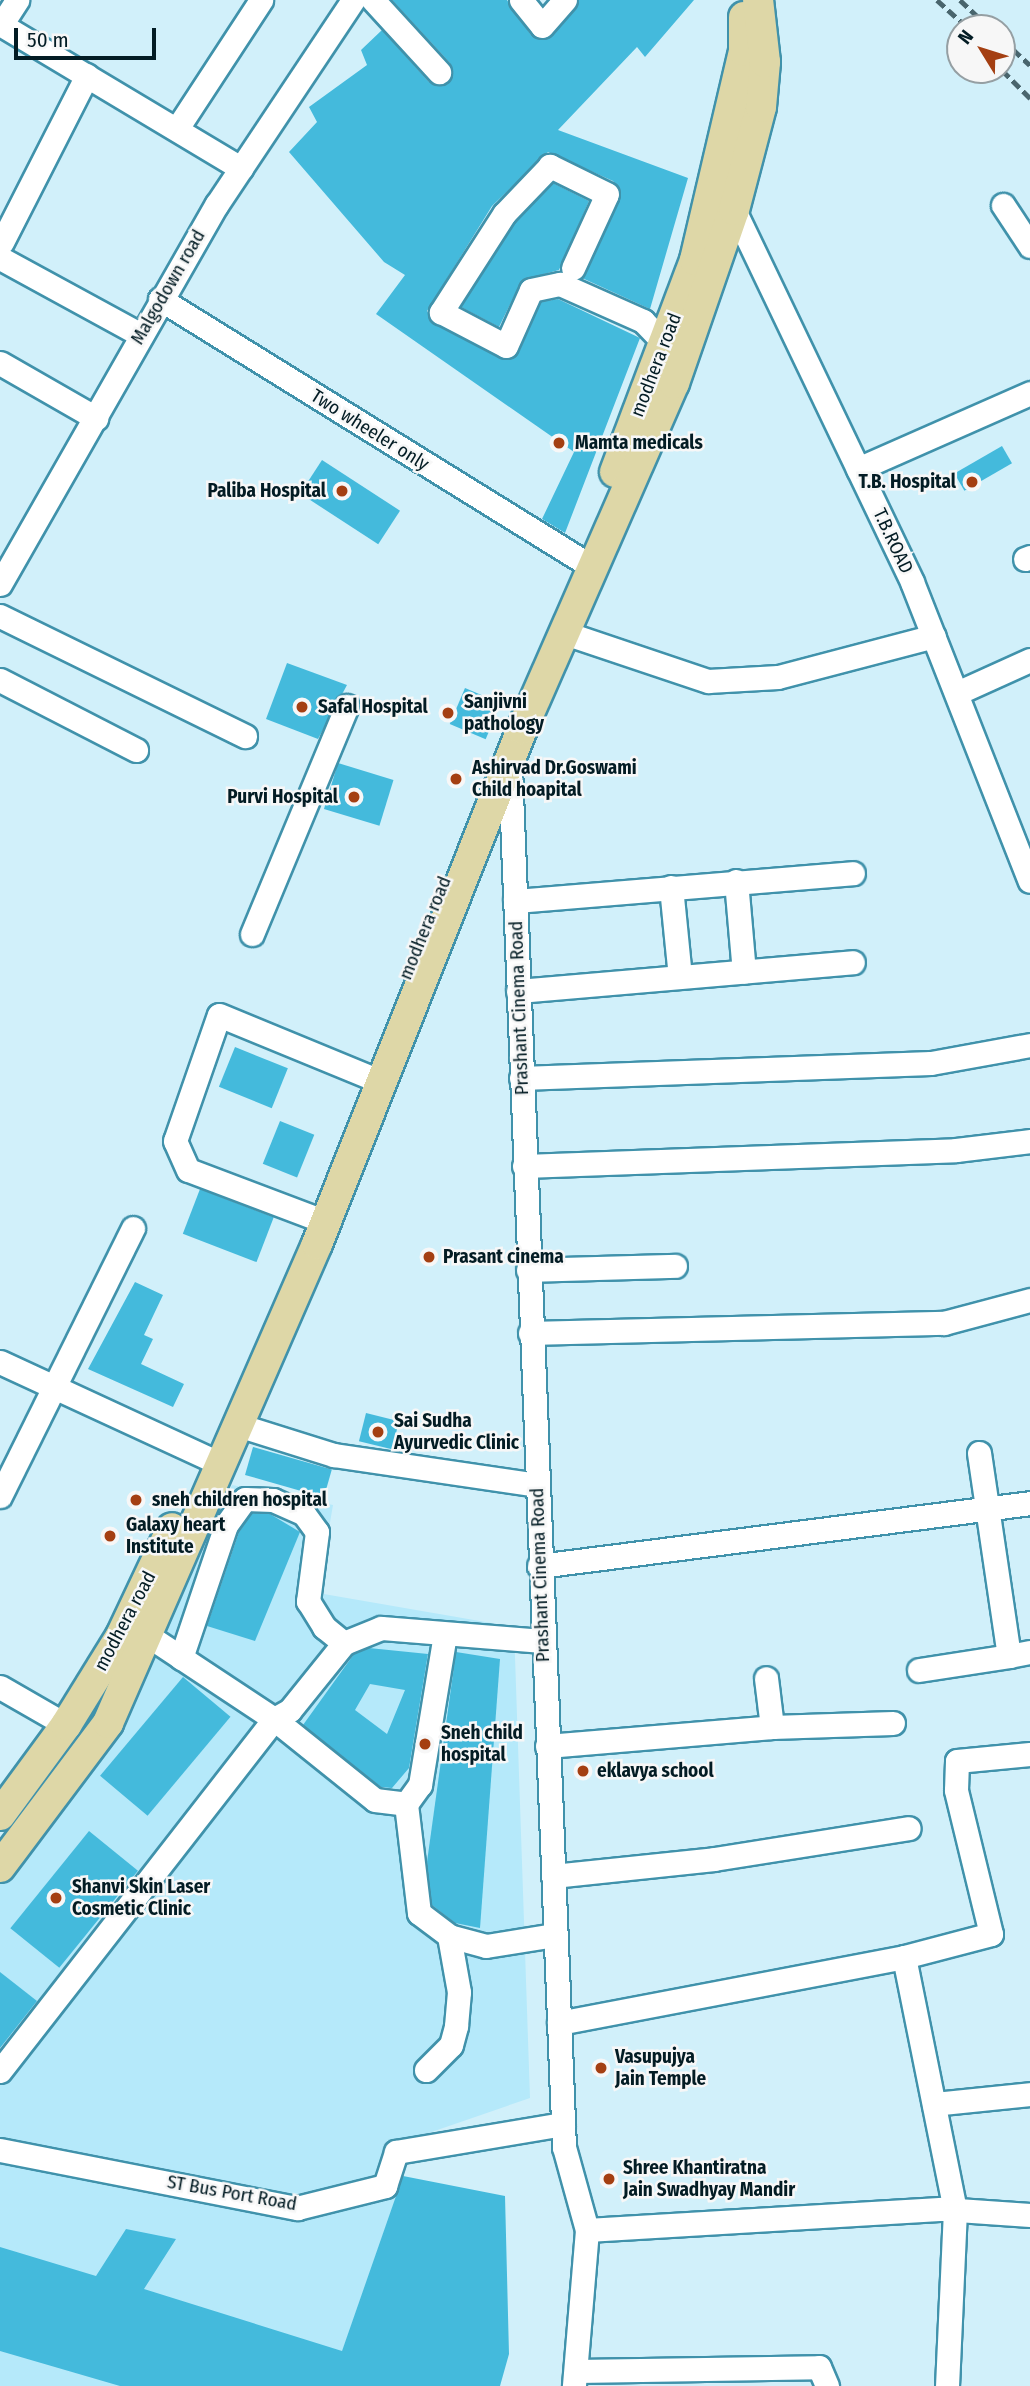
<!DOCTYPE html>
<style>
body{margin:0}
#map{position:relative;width:1030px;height:2386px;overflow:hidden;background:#d1f0fa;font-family:"Fira Sans Condensed",sans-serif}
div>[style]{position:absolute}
.built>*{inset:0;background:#b5e9fa}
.building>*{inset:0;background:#44badc;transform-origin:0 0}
.roads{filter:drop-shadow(2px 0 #4092ab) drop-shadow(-2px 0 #4092ab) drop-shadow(0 2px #4092ab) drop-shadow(0 -2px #4092ab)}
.minor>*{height:23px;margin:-11.5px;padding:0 11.5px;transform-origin:11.5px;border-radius:11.5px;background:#fff}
.major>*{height:30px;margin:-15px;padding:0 15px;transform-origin:15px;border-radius:15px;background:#ded7a7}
.rail>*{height:5px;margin-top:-2.5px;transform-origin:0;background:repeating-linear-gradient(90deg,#49656d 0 10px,transparent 0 15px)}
.dots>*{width:19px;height:19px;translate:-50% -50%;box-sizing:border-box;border:4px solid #f7f7f7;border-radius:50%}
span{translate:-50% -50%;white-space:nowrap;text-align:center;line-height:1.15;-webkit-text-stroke:5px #f7f7f7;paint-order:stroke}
.street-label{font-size:19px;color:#031c24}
.poi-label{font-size:19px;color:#031c24;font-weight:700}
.left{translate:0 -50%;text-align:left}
.right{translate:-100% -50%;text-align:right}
.north{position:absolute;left:946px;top:14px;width:70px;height:70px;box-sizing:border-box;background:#f7f7f7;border:2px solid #959fa3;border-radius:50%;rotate:308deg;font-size:19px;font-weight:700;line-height:28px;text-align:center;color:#031c24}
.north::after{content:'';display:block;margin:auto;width:24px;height:32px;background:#a43f12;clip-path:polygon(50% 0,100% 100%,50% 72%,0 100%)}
.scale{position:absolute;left:14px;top:28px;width:142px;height:32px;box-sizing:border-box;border:4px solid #031c24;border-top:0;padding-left:9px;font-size:21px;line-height:24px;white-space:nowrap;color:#031c24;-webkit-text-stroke:5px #f7f7f7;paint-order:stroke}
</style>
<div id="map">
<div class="built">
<div style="clip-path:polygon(232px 1485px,333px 1505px,318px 1593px,514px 1627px,530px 2098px,417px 2137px,330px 2386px,0 2386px,0 1884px,120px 1725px)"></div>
</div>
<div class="building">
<div style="clip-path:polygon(392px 0,507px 0,531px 35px,545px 40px,579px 0,694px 0,645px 57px,637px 47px,558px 130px,688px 178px,650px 309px,582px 278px,621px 192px,613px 181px,548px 152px,492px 206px,427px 311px,435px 324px,506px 360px,519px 352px,541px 302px,558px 299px,640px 338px,565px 533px,542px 519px,574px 452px,376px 314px,405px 275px,384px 262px,289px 152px,317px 122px,309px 107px,367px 65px,361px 50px,382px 30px,429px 82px,449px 82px,450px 63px)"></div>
<div style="clip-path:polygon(553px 183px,589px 201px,559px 270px,522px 280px,499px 327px,461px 307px,515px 223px)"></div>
<div style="left:1002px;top:446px;width:20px;height:55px;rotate:60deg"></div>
<div style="left:322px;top:460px;width:93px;height:40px;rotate:33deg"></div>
<div style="clip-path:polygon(287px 663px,347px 685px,318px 739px,266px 719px)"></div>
<div style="left:465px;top:688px;width:39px;height:39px;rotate:23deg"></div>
<div style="left:338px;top:763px;width:58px;height:48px;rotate:17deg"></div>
<div style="left:235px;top:1047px;width:57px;height:43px;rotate:22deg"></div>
<div style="left:280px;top:1121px;width:37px;height:46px;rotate:22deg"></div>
<div style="left:200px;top:1189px;width:79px;height:48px;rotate:21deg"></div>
<div style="clip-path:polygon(135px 1282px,163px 1295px,144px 1335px,153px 1339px,141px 1364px,184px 1384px,173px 1407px,88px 1369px)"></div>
<div style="left:366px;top:1413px;width:34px;height:29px;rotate:14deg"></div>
<div style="left:253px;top:1447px;width:82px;height:29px;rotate:16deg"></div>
<div style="clip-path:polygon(252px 1513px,270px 1514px,300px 1532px,255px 1641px,207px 1626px,239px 1532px)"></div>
<div style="clip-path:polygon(evenodd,369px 1648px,428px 1654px,409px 1768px,392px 1788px,381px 1787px,303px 1725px,354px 1654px,369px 1648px,370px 1684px,405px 1690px,387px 1734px,355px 1710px,370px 1684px)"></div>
<div style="clip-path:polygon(456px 1652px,500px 1659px,480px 1928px,455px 1923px,432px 1905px,427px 1862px)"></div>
<div style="left:183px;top:1677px;width:62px;height:129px;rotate:40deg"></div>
<div style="left:89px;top:1831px;width:63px;height:125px;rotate:39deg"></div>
<div style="clip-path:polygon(0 1972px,37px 2001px,0 2048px)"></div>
<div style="clip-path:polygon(403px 2176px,505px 2196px,509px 2354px,500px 2386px,120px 2386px,0 2351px,0 2247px,96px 2276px,126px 2229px,176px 2239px,144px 2289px,342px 2351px)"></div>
</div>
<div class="roads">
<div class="minor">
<div style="left:373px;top:0;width:98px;rotate:47.5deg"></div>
<div style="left:521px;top:0;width:33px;rotate:51deg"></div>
<div style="left:542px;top:26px;width:35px;rotate:-49deg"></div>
<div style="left:0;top:24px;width:281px;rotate:30.9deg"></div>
<div style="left:1px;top:25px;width:30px;rotate:-57deg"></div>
<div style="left:178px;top:127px;width:152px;rotate:-56.8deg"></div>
<div style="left:1003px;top:205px;width:49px;rotate:56.6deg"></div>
<div style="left:734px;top:210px;width:412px;rotate:64.4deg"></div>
<div style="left:912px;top:582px;width:321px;rotate:68.5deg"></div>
<div style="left:2px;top:242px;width:187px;rotate:-63deg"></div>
<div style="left:0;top:258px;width:161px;rotate:28.6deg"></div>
<div style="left:573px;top:268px;width:81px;rotate:-65.3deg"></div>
<div style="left:607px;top:194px;width:64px;rotate:-153.8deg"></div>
<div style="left:550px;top:166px;width:66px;rotate:133.8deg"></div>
<div style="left:504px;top:214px;width:117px;rotate:122.7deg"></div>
<div style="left:441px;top:312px;width:73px;rotate:27.6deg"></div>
<div style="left:506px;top:346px;width:61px;rotate:-65.9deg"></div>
<div style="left:531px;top:290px;width:30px;rotate:-12deg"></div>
<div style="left:560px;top:284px;width:91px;rotate:24deg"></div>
<div style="left:643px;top:321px;width:32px;rotate:46deg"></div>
<div style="left:160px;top:299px;width:495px;rotate:31.8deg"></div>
<div style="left:0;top:363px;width:111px;rotate:29.8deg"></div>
<div style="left:858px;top:469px;width:188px;rotate:-23.8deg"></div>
<div style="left:1025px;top:559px;width:5px;rotate:-22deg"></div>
<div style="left:0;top:584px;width:438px;rotate:-60.3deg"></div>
<div style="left:217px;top:204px;width:245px;rotate:-56.3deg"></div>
<div style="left:0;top:616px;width:273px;rotate:26.1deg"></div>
<div style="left:565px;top:633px;width:151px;rotate:18.6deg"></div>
<div style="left:708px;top:681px;width:70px;rotate:-3.3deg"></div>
<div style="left:778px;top:677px;width:161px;rotate:-14.7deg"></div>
<div style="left:0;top:680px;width:153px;rotate:27.2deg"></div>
<div style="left:957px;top:693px;width:80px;rotate:-24.3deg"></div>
<div style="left:510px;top:767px;width:1381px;rotate:87.76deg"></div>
<div style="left:564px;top:2147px;width:86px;rotate:74.5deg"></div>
<div style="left:587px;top:2230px;width:157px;rotate:94.8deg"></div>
<div style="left:736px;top:881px;width:91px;rotate:85deg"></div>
<div style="left:671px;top:887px;width:90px;rotate:84.3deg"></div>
<div style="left:515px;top:901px;width:339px;rotate:-4.7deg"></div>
<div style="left:252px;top:934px;width:247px;rotate:-67.4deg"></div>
<div style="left:518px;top:991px;width:336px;rotate:-4.9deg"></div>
<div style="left:521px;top:1078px;width:410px;rotate:-2.1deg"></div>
<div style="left:931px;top:1063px;width:101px;rotate:-10.3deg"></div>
<div style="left:524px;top:1166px;width:432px;rotate:-2.1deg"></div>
<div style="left:956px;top:1150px;width:75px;rotate:-6.9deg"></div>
<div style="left:310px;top:1216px;width:130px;rotate:-159.3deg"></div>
<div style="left:188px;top:1170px;width:32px;rotate:-114deg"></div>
<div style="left:175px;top:1141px;width:133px;rotate:-70.8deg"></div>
<div style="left:219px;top:1015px;width:160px;rotate:22.4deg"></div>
<div style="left:528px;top:1270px;width:147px;rotate:-1.6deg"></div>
<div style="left:530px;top:1333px;width:414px;rotate:-1.4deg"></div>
<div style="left:944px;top:1323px;width:89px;rotate:-15deg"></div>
<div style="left:0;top:1362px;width:243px;rotate:24.8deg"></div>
<div style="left:238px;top:1425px;width:101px;rotate:17.4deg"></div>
<div style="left:334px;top:1455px;width:204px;rotate:8.4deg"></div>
<div style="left:979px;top:1453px;width:205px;rotate:81.6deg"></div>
<div style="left:1009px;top:1656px;width:21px;rotate:-11deg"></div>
<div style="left:0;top:1496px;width:299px;rotate:-63.6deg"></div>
<div style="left:539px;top:1566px;width:495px;rotate:-7.3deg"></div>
<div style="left:147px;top:1635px;width:152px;rotate:33.5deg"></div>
<div style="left:274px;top:1719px;width:18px;rotate:-29deg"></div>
<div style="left:290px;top:1710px;width:86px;rotate:-51.1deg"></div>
<div style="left:344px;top:1643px;width:40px;rotate:-22deg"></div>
<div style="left:381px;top:1628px;width:163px;rotate:4.6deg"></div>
<div style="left:181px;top:1658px;width:140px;rotate:-71.3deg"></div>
<div style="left:226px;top:1525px;width:32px;rotate:-54deg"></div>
<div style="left:245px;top:1499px;width:28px;rotate:2deg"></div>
<div style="left:273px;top:1500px;width:34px;rotate:24deg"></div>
<div style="left:304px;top:1514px;width:22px;rotate:54deg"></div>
<div style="left:317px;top:1532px;width:70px;rotate:97.4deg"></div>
<div style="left:308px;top:1601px;width:31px;rotate:58deg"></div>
<div style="left:324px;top:1627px;width:26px;rotate:39deg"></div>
<div style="left:919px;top:1670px;width:91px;rotate:-8.8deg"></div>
<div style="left:0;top:1687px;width:76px;rotate:29.9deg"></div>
<div style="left:772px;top:1727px;width:121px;rotate:-1.9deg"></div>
<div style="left:547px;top:1746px;width:226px;rotate:-4.8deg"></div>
<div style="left:772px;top:1727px;width:49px;rotate:-97deg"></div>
<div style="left:406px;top:1804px;width:110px;rotate:83.2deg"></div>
<div style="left:419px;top:1913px;width:38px;rotate:37deg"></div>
<div style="left:449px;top:1936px;width:38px;rotate:15deg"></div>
<div style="left:486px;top:1946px;width:70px;rotate:-9.1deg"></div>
<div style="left:553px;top:1876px;width:162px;rotate:-6deg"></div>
<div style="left:714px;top:1859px;width:197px;rotate:-9deg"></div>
<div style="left:904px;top:1957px;width:258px;rotate:78.6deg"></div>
<div style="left:955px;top:2210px;width:176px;rotate:92.6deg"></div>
<div style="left:559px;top:2023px;width:351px;rotate:-10.8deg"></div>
<div style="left:904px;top:1957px;width:90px;rotate:-14.8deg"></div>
<div style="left:991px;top:1934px;width:148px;rotate:-103.7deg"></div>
<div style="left:956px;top:1790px;width:29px;rotate:-88deg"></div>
<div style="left:957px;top:1761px;width:73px;rotate:-5.5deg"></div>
<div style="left:426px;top:2070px;width:35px;rotate:-45deg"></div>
<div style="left:451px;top:2045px;width:20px;rotate:-75deg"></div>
<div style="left:456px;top:2026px;width:34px;rotate:-85deg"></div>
<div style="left:459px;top:1992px;width:57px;rotate:-100.1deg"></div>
<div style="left:0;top:2071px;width:446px;rotate:-52.1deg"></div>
<div style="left:274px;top:1719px;width:129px;rotate:38.7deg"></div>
<div style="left:375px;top:1800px;width:31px;rotate:7deg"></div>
<div style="left:406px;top:1804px;width:24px;rotate:-54deg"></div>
<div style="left:420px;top:1785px;width:153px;rotate:-80.6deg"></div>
<div style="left:934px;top:2104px;width:97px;rotate:-5.9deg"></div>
<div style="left:0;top:2150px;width:303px;rotate:11.1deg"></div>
<div style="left:297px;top:2208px;width:91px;rotate:-14deg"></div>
<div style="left:385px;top:2186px;width:36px;rotate:-72deg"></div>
<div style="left:396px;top:2152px;width:169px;rotate:-9.5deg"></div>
<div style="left:587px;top:2230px;width:357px;rotate:-3.4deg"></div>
<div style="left:943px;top:2209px;width:87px;rotate:3.9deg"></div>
<div style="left:576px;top:2371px;width:243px;rotate:-0.9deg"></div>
<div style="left:819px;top:2367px;width:21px;rotate:67deg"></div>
</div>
<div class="major">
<div style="left:615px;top:472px;width:227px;rotate:-69.3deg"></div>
<div style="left:695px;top:260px;width:215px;rotate:-76.8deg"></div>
<div style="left:744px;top:51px;width:34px;rotate:-90deg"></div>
<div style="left:0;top:1815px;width:112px;rotate:-53.7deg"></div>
<div style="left:66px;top:1725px;width:105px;rotate:-58.3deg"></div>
<div style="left:121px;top:1636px;width:119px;rotate:-64.7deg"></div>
<div style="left:0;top:1867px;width:180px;rotate:-53.1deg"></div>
<div style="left:108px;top:1723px;width:523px;rotate:-66.43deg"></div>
<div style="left:317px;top:1244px;width:554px;rotate:-68.29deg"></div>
<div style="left:522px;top:729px;width:378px;rotate:-66.3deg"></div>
<div style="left:674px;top:383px;width:183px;rotate:-70.9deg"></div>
<div style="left:734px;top:210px;width:106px;rotate:-75.3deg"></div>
<div style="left:761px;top:107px;width:45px;rotate:-84.9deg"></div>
<div style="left:765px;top:62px;width:62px;rotate:-96.4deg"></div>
</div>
</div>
<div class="rail">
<div style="left:937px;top:0;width:42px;rotate:42.1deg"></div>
<div style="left:960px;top:0;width:41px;rotate:43deg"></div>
<div style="left:1002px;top:39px;width:38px;rotate:43deg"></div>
<div style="left:1002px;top:70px;width:40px;rotate:45deg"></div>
</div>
<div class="dots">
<div style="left:559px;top:443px;background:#a43f12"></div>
<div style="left:972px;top:482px;background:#a43f12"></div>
<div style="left:342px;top:491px;background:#a43f12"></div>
<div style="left:302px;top:707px;background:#a43f12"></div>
<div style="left:448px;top:713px;background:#a43f12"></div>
<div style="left:456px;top:779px;background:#a43f12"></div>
<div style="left:354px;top:797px;background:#a43f12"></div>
<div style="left:429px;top:1257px;background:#a43f12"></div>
<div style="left:378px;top:1432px;background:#a43f12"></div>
<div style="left:136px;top:1500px;background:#a43f12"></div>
<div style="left:110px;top:1536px;background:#a43f12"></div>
<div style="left:425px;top:1744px;background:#a43f12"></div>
<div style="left:583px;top:1771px;background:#a43f12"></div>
<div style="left:56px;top:1898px;background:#a43f12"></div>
<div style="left:601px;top:2068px;background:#a43f12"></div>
<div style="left:609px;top:2179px;background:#a43f12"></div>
</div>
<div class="street-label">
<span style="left:168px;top:287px;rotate:-60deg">Malgodown road</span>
<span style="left:656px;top:365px;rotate:-69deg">modhera road</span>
<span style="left:370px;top:430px;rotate:32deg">Two wheeler only</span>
<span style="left:893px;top:541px;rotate:65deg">T.B.ROAD</span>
<span style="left:425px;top:928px;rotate:-68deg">modhera road</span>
<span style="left:519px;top:1008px;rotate:-92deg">Prashant Cinema Road</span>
<span style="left:540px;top:1575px;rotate:-92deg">Prashant Cinema Road</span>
<span style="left:125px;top:1621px;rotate:-62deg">modhera road</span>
<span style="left:232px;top:2193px;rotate:10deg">ST Bus Port Road</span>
</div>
<div class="poi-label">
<span class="left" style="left:575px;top:443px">Mamta medicals</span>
<span class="right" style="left:956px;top:482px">T.B. Hospital</span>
<span class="right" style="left:326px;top:491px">Paliba Hospital</span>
<span class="left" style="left:464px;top:713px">Sanjivni<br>pathology</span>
<span class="left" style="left:318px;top:707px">Safal Hospital</span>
<span class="left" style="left:472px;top:779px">Ashirvad Dr.Goswami<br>Child hoapital</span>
<span class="right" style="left:338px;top:797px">Purvi Hospital</span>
<span class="left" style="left:443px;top:1257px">Prasant cinema</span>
<span class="left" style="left:394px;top:1432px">Sai Sudha<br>Ayurvedic Clinic</span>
<span class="left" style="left:152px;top:1500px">sneh children hospital</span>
<span class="left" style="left:126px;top:1536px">Galaxy heart<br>Institute</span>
<span class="left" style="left:441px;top:1744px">Sneh child<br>hospital</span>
<span class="left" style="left:597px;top:1771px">eklavya school</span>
<span class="left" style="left:72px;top:1898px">Shanvi Skin Laser<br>Cosmetic Clinic</span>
<span class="left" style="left:615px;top:2068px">Vasupujya<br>Jain Temple</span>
<span class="left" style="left:623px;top:2179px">Shree Khantiratna<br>Jain Swadhyay Mandir</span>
</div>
<div class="north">N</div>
<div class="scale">50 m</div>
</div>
